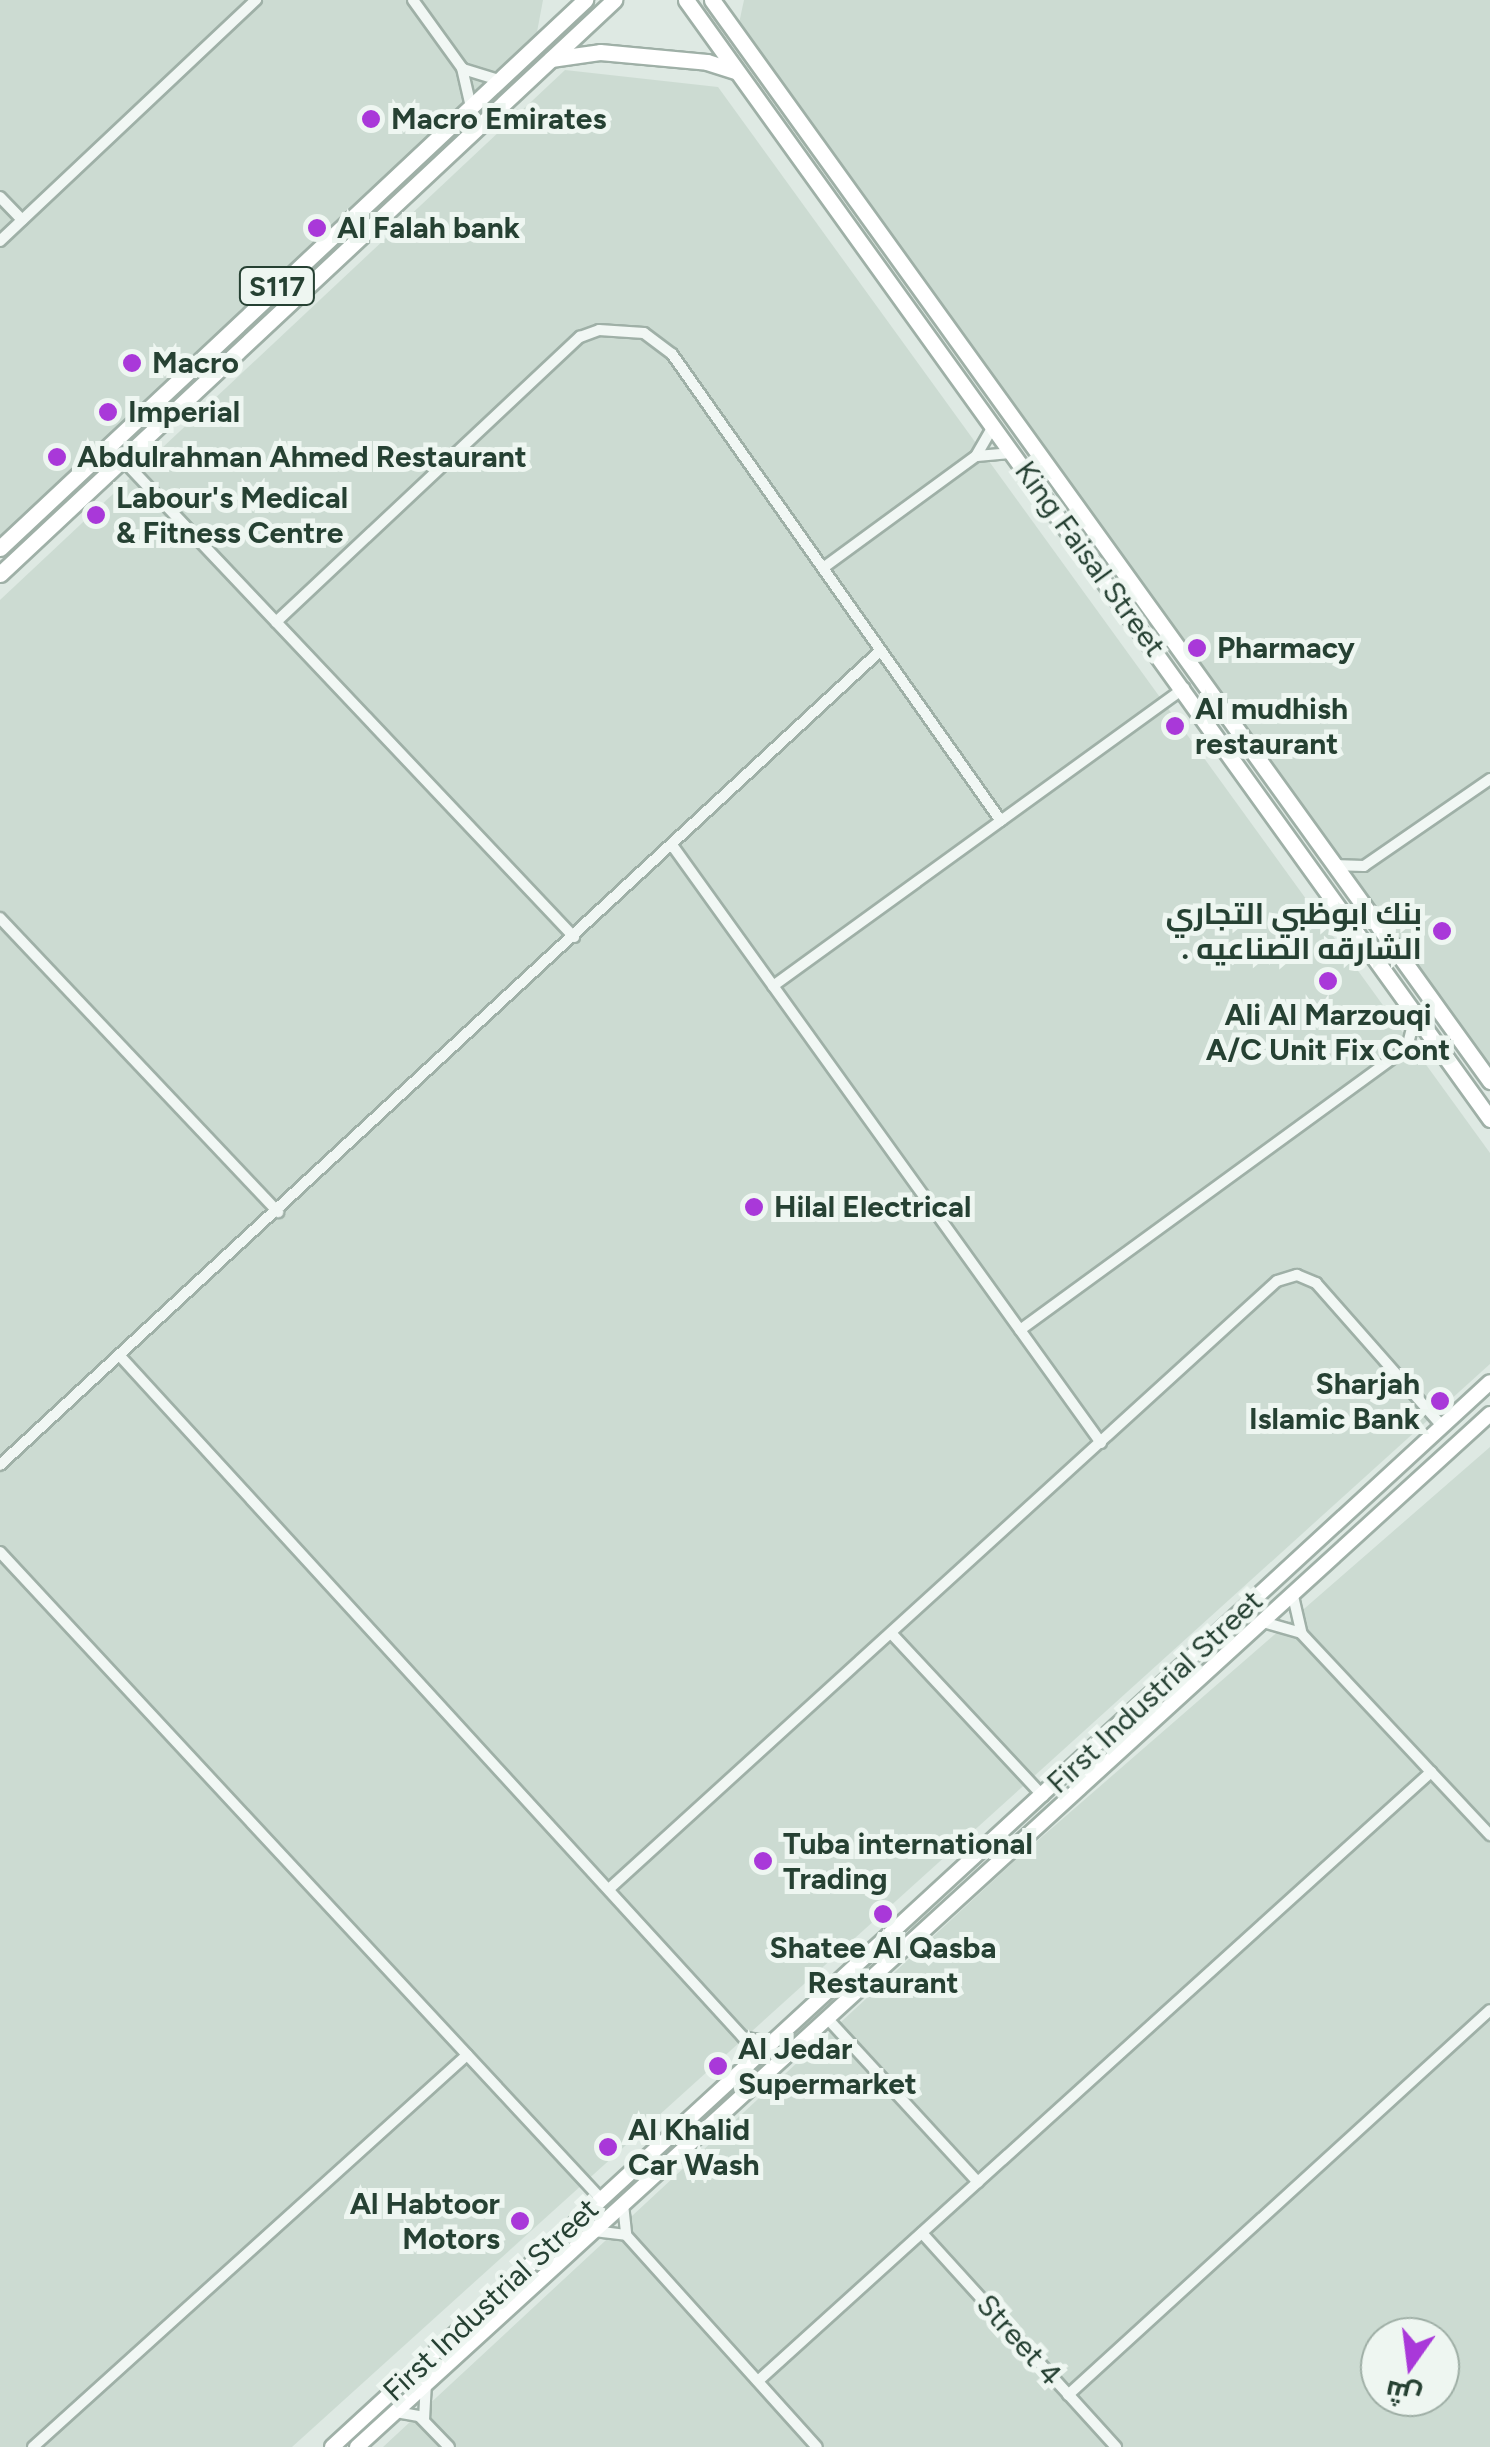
<!DOCTYPE html>
<meta charset="utf-8">
<style>
body{margin:0}
#map{position:relative;width:1490px;height:2447px;overflow:hidden;background:#dee9e3;font-family:Figtree,Cairo,sans-serif}
div>[style]{position:absolute}
.built>*{inset:0;background:#ccdbd2}
.roads{filter:drop-shadow(2px 0 #9fb0a7) drop-shadow(-2px 0 #9fb0a7) drop-shadow(0 2px #9fb0a7) drop-shadow(0 -2px #9fb0a7)}
.minor>*{height:10px;margin:-5px;padding:0 5px;transform-origin:5px;border-radius:5px;background:#f1f7f4}
.secondary>*{height:14px;margin:-7px;padding:0 7px;transform-origin:7px;border-radius:7px;background:#fff}
.primary>*{height:15px;margin:-7.5px;padding:0 7.5px;transform-origin:7.5px;border-radius:7.5px;background:#fff}
.dots>*{width:28px;height:28px;translate:-50% -50%;box-sizing:border-box;border:5px solid #eef6f1;border-radius:50%}
span{translate:-50% -50%;white-space:nowrap;text-align:center;line-height:1.15;-webkit-text-stroke:10px #eef6f1;paint-order:stroke}
.shield-label span{padding:2px 8px;background:#eef6f1;border:2px solid;border-radius:8px;-webkit-text-stroke-width:0}
.shield-label{font-size:28px;color:#264133;font-weight:700}
.poi-label{font-size:30px;color:#264133;font-weight:700}
.left{translate:0 -50%;text-align:left}
.right{translate:-100% -50%;text-align:right}
.street-label{font-size:30px;color:#264133}
.north{position:absolute;left:1360px;top:2317px;width:100px;height:100px;box-sizing:border-box;background:#eef6f1;border:2px solid #9eaea5;border-radius:50%;rotate:194deg;font-size:28px;font-weight:700;line-height:40px;text-align:center;color:#264133}
.north::after{content:'';display:block;margin:auto;width:35px;height:45px;background:#a938d9;clip-path:polygon(50% 0,100% 100%,50% 72%,0 100%)}
</style>
<div id="map">
<div class="built">
<div style="clip-path:polygon(0 0,543px 0,537px 32px,0 541px)"></div>
<div style="clip-path:polygon(744px 0,1490px 0,1490px 1075px,738px 28px)"></div>
<div style="clip-path:polygon(565px 70px,718px 87px,1490px 1153px,1490px 1364px,292px 2447px,0 2447px,0 600px)"></div>
<div style="clip-path:polygon(evenodd,1490px 1447px,1490px 2447px,383px 2447px,1021px 1855px,1490px 1447px,1380px 2337px,1440px 2337px,1440px 2397px,1380px 2397px,1380px 2337px)"></div>
</div>
<div class="roads">
<div class="minor">
<div style="left:413px;top:0;width:84px;rotate:54.2deg"></div>
<div style="left:462px;top:68px;width:36px;rotate:77deg"></div>
<div style="left:463px;top:69px;width:34px;rotate:17deg"></div>
<div style="left:0;top:197px;width:32px;rotate:46deg"></div>
<div style="left:0;top:241px;width:352px;rotate:-43.3deg"></div>
<div style="left:977px;top:456px;width:36px;rotate:-5deg"></div>
<div style="left:122px;top:459px;width:658px;rotate:46.6deg"></div>
<div style="left:823px;top:568px;width:190px;rotate:-36.2deg"></div>
<div style="left:976px;top:456px;width:34px;rotate:-60deg"></div>
<div style="left:276px;top:622px;width:417px;rotate:-43.2deg"></div>
<div style="left:580px;top:337px;width:20px;rotate:-20deg"></div>
<div style="left:599px;top:330px;width:45px;rotate:3.8deg"></div>
<div style="left:644px;top:333px;width:35px;rotate:37deg"></div>
<div style="left:672px;top:354px;width:571px;rotate:54.84deg"></div>
<div style="left:672px;top:845px;width:736px;rotate:54.34deg"></div>
<div style="left:1333px;top:865px;width:31px;rotate:2deg"></div>
<div style="left:1364px;top:866px;width:153px;rotate:-34.6deg"></div>
<div style="left:0;top:918px;width:405px;rotate:46.6deg"></div>
<div style="left:773px;top:986px;width:508px;rotate:-35.94deg"></div>
<div style="left:1407px;top:1048px;width:34px;rotate:-76deg"></div>
<div style="left:1020px;top:1330px;width:479px;rotate:-36.1deg"></div>
<div style="left:1407px;top:1048px;width:32px"></div>
<div style="left:120px;top:1356px;width:923px;rotate:47.55deg"></div>
<div style="left:743px;top:2037px;width:31px;rotate:11deg"></div>
<div style="left:0;top:1465px;width:1200px;rotate:-42.77deg"></div>
<div style="left:0;top:1552px;width:883px;rotate:47.11deg"></div>
<div style="left:1293px;top:1596px;width:37px;rotate:77deg"></div>
<div style="left:1263px;top:1622px;width:40px;rotate:16deg"></div>
<div style="left:1301px;top:1633px;width:277px;rotate:46.9deg"></div>
<div style="left:891px;top:1633px;width:223px;rotate:47deg"></div>
<div style="left:609px;top:1889px;width:903px;rotate:-42.31deg"></div>
<div style="left:1277px;top:1281px;width:21px;rotate:-17deg"></div>
<div style="left:1297px;top:1275px;width:21px;rotate:23deg"></div>
<div style="left:1316px;top:1283px;width:191px;rotate:48.6deg"></div>
<div style="left:827px;top:2018px;width:223px;rotate:47.4deg"></div>
<div style="left:623px;top:2204px;width:31px;rotate:84deg"></div>
<div style="left:626px;top:2235px;width:285px;rotate:48deg"></div>
<div style="left:594px;top:2231px;width:32px;rotate:7deg"></div>
<div style="left:922px;top:2233px;width:289px;rotate:47.8deg"></div>
<div style="left:758px;top:2381px;width:908px;rotate:-42.14deg"></div>
<div style="left:1068px;top:2395px;width:571px;rotate:-42.37deg"></div>
<div style="left:396px;top:2412px;width:23px;rotate:10deg"></div>
<div style="left:419px;top:2416px;width:43px;rotate:45.9deg"></div>
<div style="left:424px;top:2420px;width:34px;rotate:-87deg"></div>
<div style="left:33px;top:2447px;width:585px;rotate:-42.09deg"></div>
</div>
<div class="secondary">
<div style="left:332px;top:2447px;width:1573px;rotate:-42.6deg"></div>
<div style="left:357px;top:2447px;width:1533px;rotate:-42.36deg"></div>
</div>
<div class="primary">
<div style="left:686px;top:0;width:1378px;rotate:54.3deg"></div>
<div style="left:712px;top:0;width:1332px;rotate:54.26deg"></div>
<div style="left:551px;top:59px;width:49px;rotate:-8.1deg"></div>
<div style="left:600px;top:52px;width:107px;rotate:5.3deg"></div>
<div style="left:707px;top:62px;width:29px;rotate:18deg"></div>
<div style="left:0;top:548px;width:802px;rotate:-43.13deg"></div>
<div style="left:0;top:574px;width:841px;rotate:-43.07deg"></div>
</div>
</div>
<div class="dots">
<div style="left:371px;top:119px;background:#a938d9"></div>
<div style="left:317px;top:228px;background:#a938d9"></div>
<div style="left:132px;top:363px;background:#a938d9"></div>
<div style="left:108px;top:412px;background:#a938d9"></div>
<div style="left:57px;top:457px;background:#a938d9"></div>
<div style="left:96px;top:515px;background:#a938d9"></div>
<div style="left:1197px;top:648px;background:#a938d9"></div>
<div style="left:1175px;top:726px;background:#a938d9"></div>
<div style="left:1442px;top:931px;background:#a938d9"></div>
<div style="left:1328px;top:981px;background:#a938d9"></div>
<div style="left:754px;top:1207px;background:#a938d9"></div>
<div style="left:1440px;top:1401px;background:#a938d9"></div>
<div style="left:763px;top:1861px;background:#a938d9"></div>
<div style="left:883px;top:1914px;background:#a938d9"></div>
<div style="left:718px;top:2066px;background:#a938d9"></div>
<div style="left:608px;top:2147px;background:#a938d9"></div>
<div style="left:520px;top:2221px;background:#a938d9"></div>
</div>
<div class="shield-label">
<span style="left:277px;top:286px">S117</span>
</div>
<div class="poi-label">
<span class="left" style="left:391px;top:119px">Macro Emirates</span>
<span class="left" style="left:337px;top:228px">Al Falah bank</span>
<span class="left" style="left:152px;top:363px">Macro</span>
<span class="left" style="left:128px;top:412px">Imperial</span>
<span class="left" style="left:77px;top:457px">Abdulrahman Ahmed Restaurant</span>
<span class="left" style="left:116px;top:515px">Labour's Medical<br>&amp; Fitness Centre</span>
<span class="left" style="left:1217px;top:648px">Pharmacy</span>
<span class="left" style="left:1195px;top:726px">Al mudhish<br>restaurant</span>
<span class="right" style="left:1422px;top:931px">بنك ابوظبي التجاري<br>. الشارقه الصناعيه</span>
<span style="left:1328px;top:1032px">Ali Al Marzouqi<br>A/C Unit Fix Cont</span>
<span class="left" style="left:774px;top:1207px">Hilal Electrical</span>
<span class="right" style="left:1420px;top:1401px">Sharjah<br>Islamic Bank</span>
<span class="left" style="left:783px;top:1861px">Tuba international<br>Trading</span>
<span style="left:883px;top:1965px">Shatee Al Qasba<br>Restaurant</span>
<span class="left" style="left:738px;top:2066px">Al Jedar<br>Supermarket</span>
<span class="left" style="left:628px;top:2147px">Al Khalid<br>Car Wash</span>
<span class="right" style="left:500px;top:2221px">Al Habtoor<br>Motors</span>
</div>
<div class="street-label">
<span style="left:1090px;top:559px;rotate:54deg">King Faisal Street</span>
<span style="left:1155px;top:1692px;rotate:-43deg">First Industrial Street</span>
<span style="left:491px;top:2300px;rotate:-43deg">First Industrial Street</span>
<span style="left:1019px;top:2340px;rotate:48deg">Street 4</span>
</div>
<div class="north">ش</div>
</div>
